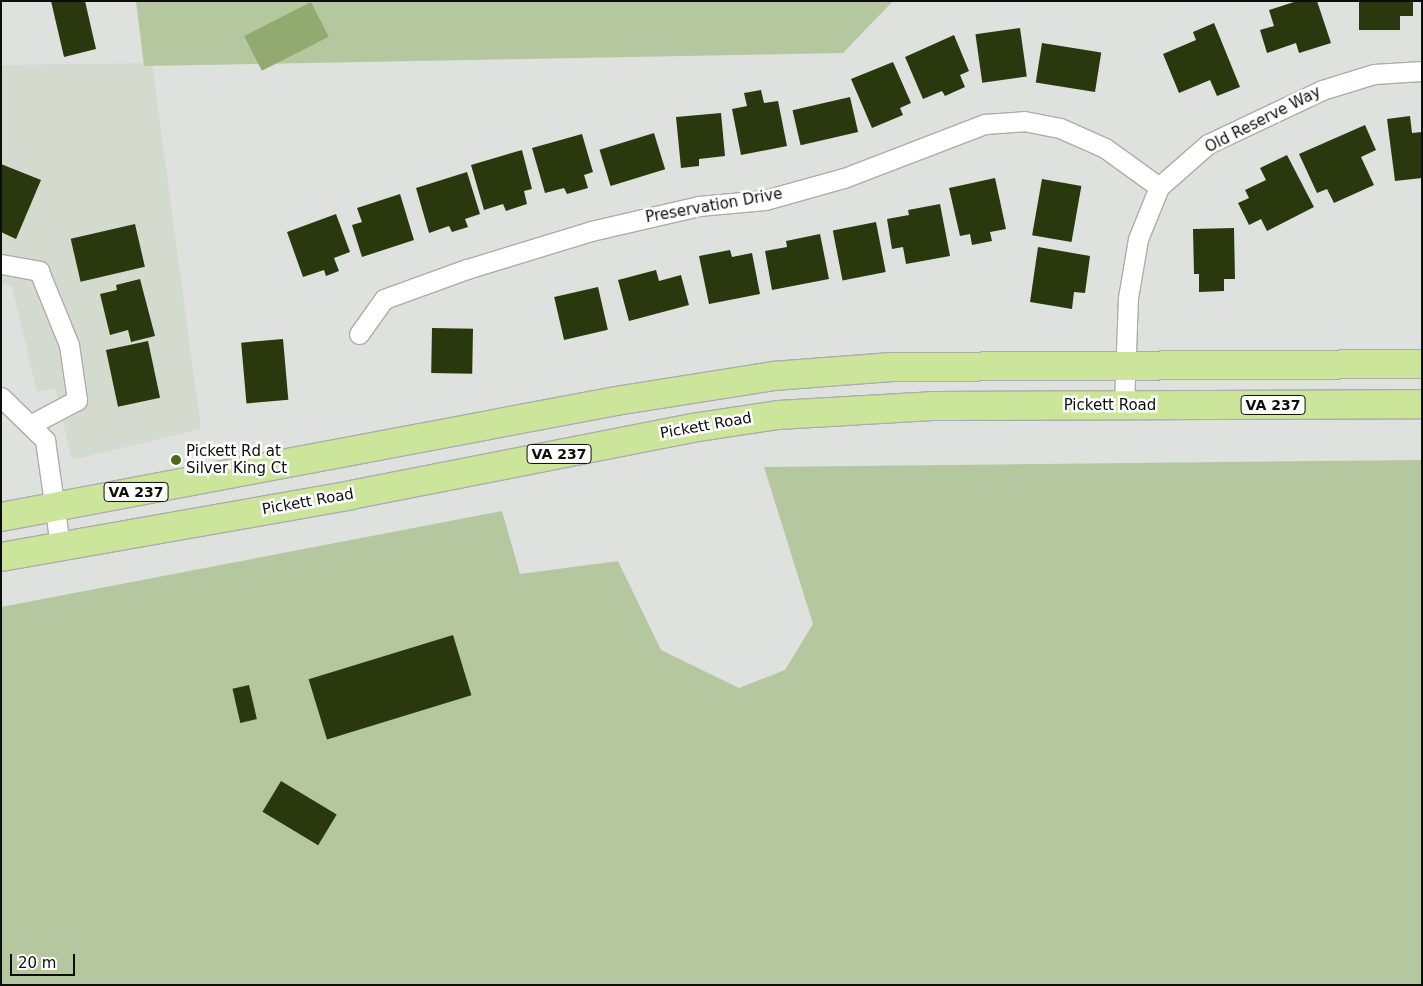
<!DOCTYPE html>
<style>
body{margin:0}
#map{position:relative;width:1423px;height:986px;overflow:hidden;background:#dfe1de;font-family:"DejaVu Sans",sans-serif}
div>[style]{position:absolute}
.built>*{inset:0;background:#d5dacf}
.green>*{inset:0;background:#b5c79e}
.water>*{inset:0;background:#92aa6f;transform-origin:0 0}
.building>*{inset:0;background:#29380d;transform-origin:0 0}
.roads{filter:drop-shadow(1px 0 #acadaa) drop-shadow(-1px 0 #acadaa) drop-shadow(0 1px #acadaa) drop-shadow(0 -1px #acadaa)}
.minor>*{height:19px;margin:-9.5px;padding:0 9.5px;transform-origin:9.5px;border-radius:9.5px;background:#fff}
.primary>*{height:28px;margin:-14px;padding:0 14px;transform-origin:14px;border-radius:14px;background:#cbe69a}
.dots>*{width:14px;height:14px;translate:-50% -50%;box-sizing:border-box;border:2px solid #fff;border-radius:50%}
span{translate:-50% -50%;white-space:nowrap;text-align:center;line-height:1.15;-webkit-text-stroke:5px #fff;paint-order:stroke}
.shield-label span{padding:1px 4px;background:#fff;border:1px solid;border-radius:4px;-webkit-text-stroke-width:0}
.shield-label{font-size:14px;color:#0d0e0c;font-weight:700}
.street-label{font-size:15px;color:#0d0e0c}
.poi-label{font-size:15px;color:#0d0e0c}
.left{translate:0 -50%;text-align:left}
.frame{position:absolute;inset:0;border:2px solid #0d0e0c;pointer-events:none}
.scale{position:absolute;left:10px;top:954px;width:65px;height:22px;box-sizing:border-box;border:2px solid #0d0e0c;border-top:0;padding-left:6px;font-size:15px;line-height:18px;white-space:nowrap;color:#0d0e0c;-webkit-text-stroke:4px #fff;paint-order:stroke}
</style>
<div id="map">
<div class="built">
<div style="clip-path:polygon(152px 63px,201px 429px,72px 460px,55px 388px,37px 392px,12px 287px,1px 283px,1px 65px)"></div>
</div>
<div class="green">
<div style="clip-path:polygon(136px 1px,893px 1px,843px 53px,144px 66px)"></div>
<div style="clip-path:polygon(1422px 460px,1422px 985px,1px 985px,1px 607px,502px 511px,520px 574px,618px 561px,661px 650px,739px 688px,785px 670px,813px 624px,764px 467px)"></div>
</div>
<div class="water">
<div style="left:311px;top:2px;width:39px;height:75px;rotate:63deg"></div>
</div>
<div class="building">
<div style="clip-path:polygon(51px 1px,85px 1px,96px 49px,64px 57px)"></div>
<div style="clip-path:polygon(1297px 1px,1317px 1px,1331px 43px,1299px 53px,1296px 43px,1267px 53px,1260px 30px,1274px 26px,1269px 10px)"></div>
<div style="clip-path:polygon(1359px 1px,1413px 1px,1413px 16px,1400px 16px,1400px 30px,1359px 30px)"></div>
<div style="clip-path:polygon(1214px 23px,1240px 87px,1217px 96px,1210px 80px,1179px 93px,1163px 54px,1196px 40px,1193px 32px)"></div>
<div style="left:1020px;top:28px;width:49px;height:45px;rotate:82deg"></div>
<div style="clip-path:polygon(954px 35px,969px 71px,960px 75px,965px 87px,945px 96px,942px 91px,923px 99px,905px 57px)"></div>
<div style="left:1042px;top:43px;width:60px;height:40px;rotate:9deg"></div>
<div style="clip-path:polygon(893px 62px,911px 103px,900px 108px,903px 115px,872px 128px,851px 79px)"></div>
<div style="clip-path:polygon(761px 90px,764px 103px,778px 101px,787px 146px,741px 155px,732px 109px,747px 106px,744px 93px)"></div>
<div style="left:850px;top:97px;width:36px;height:59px;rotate:77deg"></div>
<div style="clip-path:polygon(721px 113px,725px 156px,699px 159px,699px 166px,681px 168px,676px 117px)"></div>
<div style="clip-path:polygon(1410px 116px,1412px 133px,1422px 132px,1422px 178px,1395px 181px,1387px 119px)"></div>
<div style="clip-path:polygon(1365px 125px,1376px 150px,1361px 157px,1374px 185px,1334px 203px,1327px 189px,1317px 193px,1299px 154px)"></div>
<div style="left:654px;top:133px;width:38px;height:57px;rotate:73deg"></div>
<div style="clip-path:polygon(582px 134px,593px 172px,584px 175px,588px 188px,567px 194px,564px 188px,545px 193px,532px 148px)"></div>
<div style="clip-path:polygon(522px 150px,532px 189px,524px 191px,527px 204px,506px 211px,503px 204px,484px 210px,471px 165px)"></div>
<div style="clip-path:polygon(1287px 155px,1314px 207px,1267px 231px,1261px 219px,1249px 225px,1238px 203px,1249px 198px,1245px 190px,1266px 180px,1260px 168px)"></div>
<div style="clip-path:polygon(1px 164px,41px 180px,16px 239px,1px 232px)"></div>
<div style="clip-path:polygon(467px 172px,480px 214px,465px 219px,468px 227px,452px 232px,449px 226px,429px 233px,416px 188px)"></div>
<div style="clip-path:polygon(995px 178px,1006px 229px,990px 232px,992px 241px,972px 245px,970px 234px,960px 236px,949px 188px)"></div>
<div style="left:1042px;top:179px;width:40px;height:57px;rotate:10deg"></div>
<div style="clip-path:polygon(400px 194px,414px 240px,362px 257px,352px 225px,362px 222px,357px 208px)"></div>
<div style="clip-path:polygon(940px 204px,950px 256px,906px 264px,903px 247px,892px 249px,887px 219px,909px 215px,908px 210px)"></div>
<div style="clip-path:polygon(336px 214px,350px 252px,334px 258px,339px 271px,326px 276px,324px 270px,303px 277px,287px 232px)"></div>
<div style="left:876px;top:222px;width:51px;height:44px;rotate:79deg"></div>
<div style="left:135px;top:224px;width:44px;height:66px;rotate:77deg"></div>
<div style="clip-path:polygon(1234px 228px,1235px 279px,1224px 279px,1224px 291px,1199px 292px,1199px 274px,1194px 274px,1193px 229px)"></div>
<div style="clip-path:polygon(820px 234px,829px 279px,772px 290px,765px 251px,787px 247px,786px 241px)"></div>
<div style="clip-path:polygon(1038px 247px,1090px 256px,1085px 293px,1074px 292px,1072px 309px,1030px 302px)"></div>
<div style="clip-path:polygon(730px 250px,732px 257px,752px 253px,760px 294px,709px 304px,699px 256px)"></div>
<div style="clip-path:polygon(656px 270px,659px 281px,681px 275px,689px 305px,629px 321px,618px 280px)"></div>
<div style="clip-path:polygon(140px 279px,155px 336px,131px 342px,128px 330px,110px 335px,100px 294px,117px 290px,116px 285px)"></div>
<div style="left:598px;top:287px;width:44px;height:45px;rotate:77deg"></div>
<div style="left:432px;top:328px;width:41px;height:45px;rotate:1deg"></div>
<div style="left:283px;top:339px;width:61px;height:42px;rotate:85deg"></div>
<div style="left:148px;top:341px;width:58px;height:43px;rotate:78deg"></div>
<div style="left:453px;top:635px;width:63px;height:151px;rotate:73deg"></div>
<div style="left:249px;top:685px;width:35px;height:17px;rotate:77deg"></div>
<div style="left:281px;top:781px;width:65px;height:36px;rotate:31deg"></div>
</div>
<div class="roads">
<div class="minor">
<div style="left:1px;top:264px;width:39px;rotate:10deg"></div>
<div style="left:39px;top:271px;width:80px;rotate:67.9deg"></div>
<div style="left:69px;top:345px;width:56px;rotate:81.7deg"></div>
<div style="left:77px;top:400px;width:53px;rotate:152deg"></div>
<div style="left:359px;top:334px;width:43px;rotate:-54.5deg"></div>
<div style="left:384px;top:299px;width:88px;rotate:-19.9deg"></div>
<div style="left:467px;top:269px;width:130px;rotate:-17deg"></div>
<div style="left:591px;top:231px;width:111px;rotate:-13deg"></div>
<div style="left:699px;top:206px;width:66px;rotate:-5.2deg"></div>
<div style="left:765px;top:200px;width:82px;rotate:-15.6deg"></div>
<div style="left:844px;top:178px;width:151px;rotate:-21deg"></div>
<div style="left:985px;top:124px;width:39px;rotate:-4deg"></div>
<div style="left:1024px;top:121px;width:37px;rotate:11deg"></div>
<div style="left:1060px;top:128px;width:49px;rotate:24deg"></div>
<div style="left:1105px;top:148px;width:67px;rotate:35.8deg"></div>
<div style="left:1px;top:397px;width:62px;rotate:44.3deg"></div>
<div style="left:45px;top:440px;width:107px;rotate:81.9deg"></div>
<div style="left:1124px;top:406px;width:108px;rotate:-87.9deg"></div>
<div style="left:1128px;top:298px;width:60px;rotate:-80.4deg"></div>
<div style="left:1138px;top:239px;width:56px;rotate:-68deg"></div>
<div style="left:1159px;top:187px;width:65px;rotate:-41.3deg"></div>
<div style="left:1208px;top:144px;width:126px;rotate:-25.3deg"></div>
<div style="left:1322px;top:90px;width:54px;rotate:-17.1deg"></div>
<div style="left:1374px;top:74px;width:48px;rotate:-3.6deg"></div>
</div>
<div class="primary">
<div style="left:1px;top:517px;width:626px;rotate:-10.68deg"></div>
<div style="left:616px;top:401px;width:159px;rotate:-9deg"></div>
<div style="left:773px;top:376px;width:119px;rotate:-4.3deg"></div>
<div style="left:892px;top:367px;width:530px;rotate:-0.32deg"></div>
<div style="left:1px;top:557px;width:355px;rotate:-10deg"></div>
<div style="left:351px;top:495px;width:348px;rotate:-11.1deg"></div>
<div style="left:692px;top:428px;width:87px;rotate:-8.6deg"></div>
<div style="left:778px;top:415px;width:154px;rotate:-3.3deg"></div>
<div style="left:932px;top:406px;width:490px;rotate:-0.2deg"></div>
</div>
</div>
<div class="dots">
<div style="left:176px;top:460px;background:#4d681a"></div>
</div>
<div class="shield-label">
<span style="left:1273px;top:405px">VA 237</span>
<span style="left:559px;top:454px">VA 237</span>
<span style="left:136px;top:492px">VA 237</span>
</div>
<div class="street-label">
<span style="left:1263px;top:120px;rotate:-27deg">Old Reserve Way</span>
<span style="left:714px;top:206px;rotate:-10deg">Preservation Drive</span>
<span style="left:1110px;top:406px">Pickett Road</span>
<span style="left:706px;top:426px;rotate:-10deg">Pickett Road</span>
<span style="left:308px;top:502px;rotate:-10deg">Pickett Road</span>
</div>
<div class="poi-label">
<span class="left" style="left:186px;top:460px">Pickett Rd at<br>Silver King Ct</span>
</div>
<div class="frame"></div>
<div class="scale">20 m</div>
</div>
